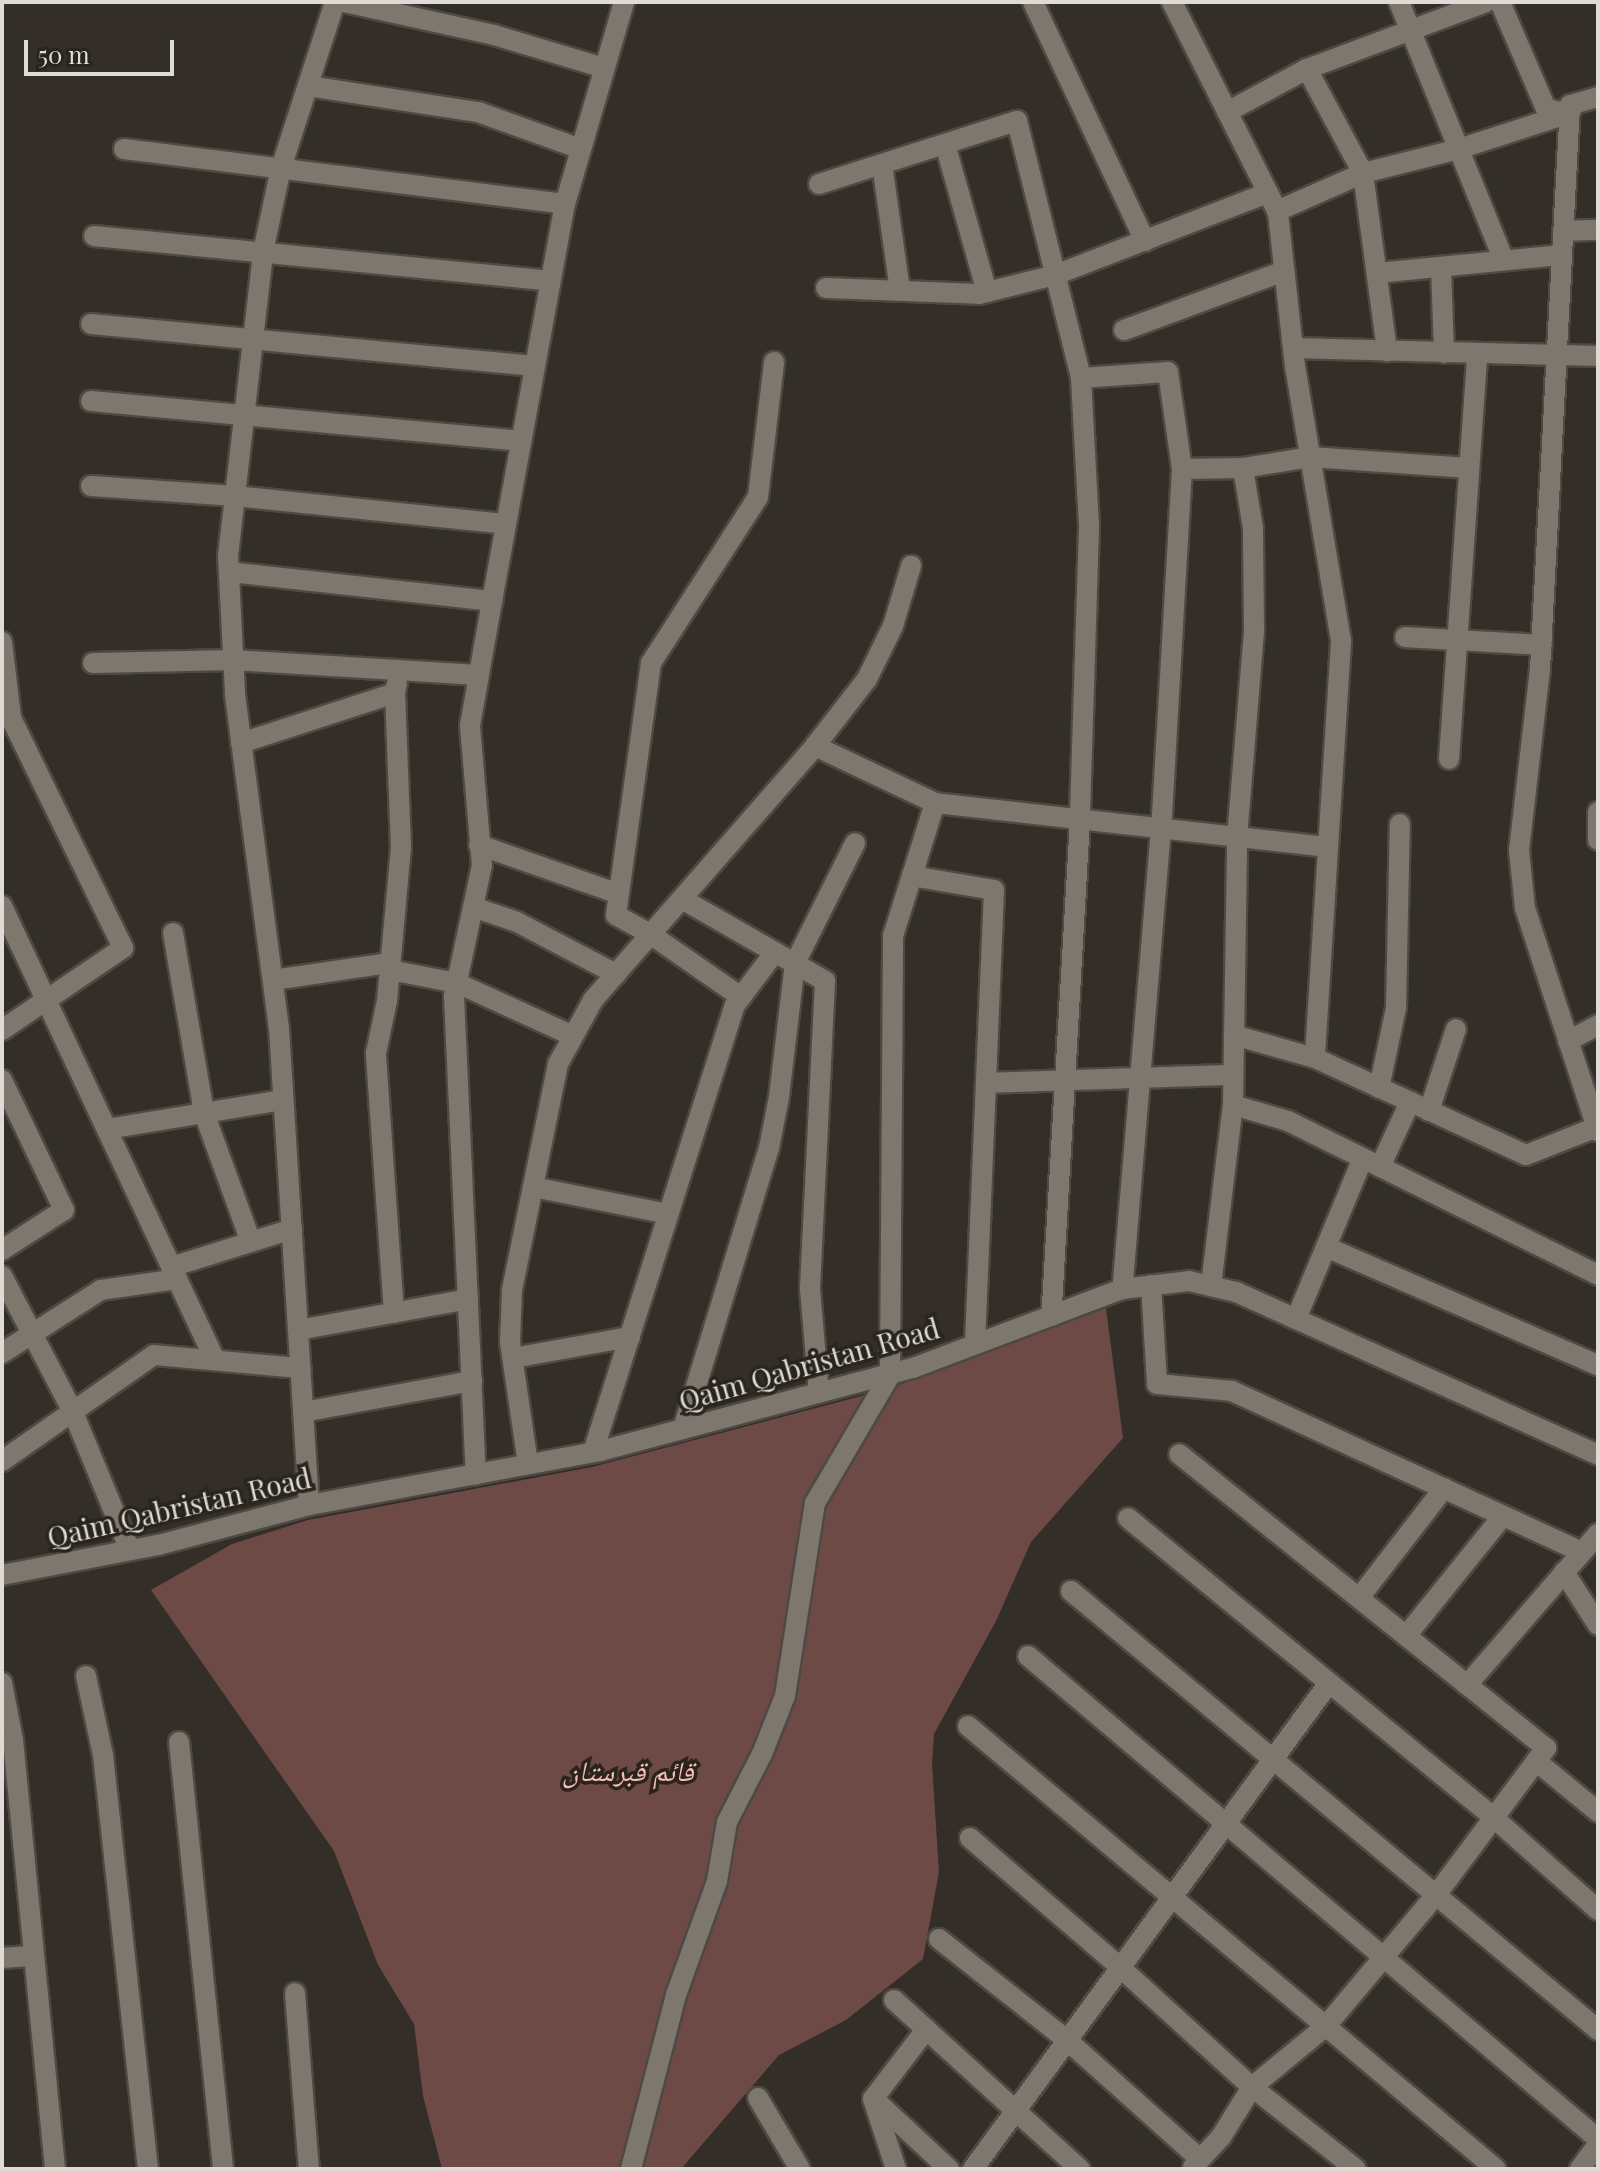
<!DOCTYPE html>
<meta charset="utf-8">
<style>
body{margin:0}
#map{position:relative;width:1600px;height:2171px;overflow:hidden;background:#332e27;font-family:"Playfair Display","Noto Naskh Arabic",serif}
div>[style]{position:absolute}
.green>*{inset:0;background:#6d4a46}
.roads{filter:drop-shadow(2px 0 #4e4943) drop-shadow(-2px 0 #4e4943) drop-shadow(0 2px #4e4943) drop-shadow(0 -2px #4e4943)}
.minor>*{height:20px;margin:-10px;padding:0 10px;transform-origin:10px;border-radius:10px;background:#7d776e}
span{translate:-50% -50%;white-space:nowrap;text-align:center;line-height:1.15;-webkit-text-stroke:7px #29241d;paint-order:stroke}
.street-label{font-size:28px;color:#dfdcd7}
.park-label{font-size:28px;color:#f8bcb3;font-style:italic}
.frame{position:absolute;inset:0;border:4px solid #dfdcd7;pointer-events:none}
.scale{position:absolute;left:24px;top:40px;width:150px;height:36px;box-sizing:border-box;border:4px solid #dfdcd7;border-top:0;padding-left:10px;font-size:24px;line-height:28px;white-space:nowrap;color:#dfdcd7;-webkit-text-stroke:6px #29241d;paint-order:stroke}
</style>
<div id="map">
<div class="green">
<div style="clip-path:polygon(1106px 1308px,1123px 1438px,1031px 1542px,996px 1621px,934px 1734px,932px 1764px,939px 1872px,923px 1959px,846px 2020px,779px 2055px,681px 2169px,442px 2169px,423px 2096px,414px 2024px,378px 1965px,334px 1851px,151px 1590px,232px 1544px,308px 1520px,592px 1467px,888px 1389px)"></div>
</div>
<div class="roads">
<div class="minor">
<div style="left:344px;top:2px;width:154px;rotate:12.4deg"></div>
<div style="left:494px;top:35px;width:115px;rotate:16.7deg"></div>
<div style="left:1033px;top:2px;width:264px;rotate:64.9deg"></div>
<div style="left:1172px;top:2px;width:236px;rotate:63.3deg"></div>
<div style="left:1278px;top:213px;width:154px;rotate:83.7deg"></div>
<div style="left:1295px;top:366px;width:280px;rotate:80.5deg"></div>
<div style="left:1341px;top:642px;width:417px;rotate:93.6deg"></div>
<div style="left:1399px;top:2px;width:279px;rotate:67.9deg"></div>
<div style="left:1500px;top:2px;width:116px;rotate:66.7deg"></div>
<div style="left:1546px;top:109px;width:23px;rotate:10deg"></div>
<div style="left:1307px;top:69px;width:118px;rotate:61.7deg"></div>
<div style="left:1363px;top:173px;width:180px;rotate:82.3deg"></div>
<div style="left:308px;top:86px;width:172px;rotate:8.7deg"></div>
<div style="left:478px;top:112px;width:109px;rotate:19.8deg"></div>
<div style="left:1598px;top:97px;width:29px;rotate:164deg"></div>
<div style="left:1570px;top:105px;width:565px;rotate:93.04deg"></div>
<div style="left:1540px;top:669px;width:182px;rotate:96.6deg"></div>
<div style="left:1519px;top:850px;width:58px;rotate:84.1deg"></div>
<div style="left:1525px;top:908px;width:235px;rotate:71.9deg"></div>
<div style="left:1227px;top:112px;width:91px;rotate:-28.3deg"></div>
<div style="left:1307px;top:69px;width:191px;rotate:-20.5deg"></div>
<div style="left:945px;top:144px;width:154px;rotate:74.2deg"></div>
<div style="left:124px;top:149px;width:444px;rotate:7.1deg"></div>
<div style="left:882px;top:164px;width:128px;rotate:81.9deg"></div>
<div style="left:819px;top:184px;width:208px;rotate:-17.7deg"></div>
<div style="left:1017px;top:121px;width:265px;rotate:76deg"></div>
<div style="left:1081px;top:378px;width:149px;rotate:86.9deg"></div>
<div style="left:1089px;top:527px;width:293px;rotate:91.8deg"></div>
<div style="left:1080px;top:820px;width:497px;rotate:93.3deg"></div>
<div style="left:1277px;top:211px;width:94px;rotate:-23.8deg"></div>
<div style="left:1363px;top:173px;width:99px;rotate:-14deg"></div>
<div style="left:1459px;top:149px;width:117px;rotate:-18deg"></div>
<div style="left:1563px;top:231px;width:35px;rotate:-2deg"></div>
<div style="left:94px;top:236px;width:457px;rotate:5.6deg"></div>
<div style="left:1441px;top:267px;width:86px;rotate:88deg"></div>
<div style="left:1377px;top:273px;width:186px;rotate:-5.6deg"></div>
<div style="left:826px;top:288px;width:153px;rotate:2.2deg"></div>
<div style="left:979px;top:294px;width:78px;rotate:-14deg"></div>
<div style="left:1055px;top:275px;width:228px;rotate:-21.1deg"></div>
<div style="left:91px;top:324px;width:443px;rotate:5.4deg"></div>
<div style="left:1124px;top:330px;width:171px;rotate:-20.2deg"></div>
<div style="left:1293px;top:348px;width:305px;rotate:1.5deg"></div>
<div style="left:1081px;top:378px;width:87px;rotate:-3.9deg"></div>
<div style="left:1168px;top:372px;width:98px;rotate:81.8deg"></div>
<div style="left:1182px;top:469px;width:361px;rotate:93.3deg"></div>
<div style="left:1161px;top:829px;width:462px;rotate:94.8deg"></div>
<div style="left:91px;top:401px;width:430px;rotate:5.3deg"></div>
<div style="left:1182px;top:469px;width:61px;rotate:-0.9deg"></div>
<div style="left:1243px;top:468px;width:68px;rotate:-9.3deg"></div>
<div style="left:1310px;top:457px;width:159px;rotate:4deg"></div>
<div style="left:91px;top:486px;width:144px;rotate:4deg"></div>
<div style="left:235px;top:496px;width:271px;rotate:5.9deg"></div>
<div style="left:229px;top:572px;width:265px;rotate:6.3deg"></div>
<div style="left:492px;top:601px;width:127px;rotate:100deg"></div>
<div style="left:470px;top:726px;width:140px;rotate:85.1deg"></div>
<div style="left:482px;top:865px;width:134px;rotate:102.1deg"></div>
<div style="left:454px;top:996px;width:479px;rotate:87.4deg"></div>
<div style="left:492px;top:601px;width:404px;rotate:-79.6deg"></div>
<div style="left:565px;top:204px;width:210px;rotate:-73.7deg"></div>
<div style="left:1405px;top:637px;width:137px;rotate:3.3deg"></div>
<div style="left:2px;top:642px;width:77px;rotate:83.2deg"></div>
<div style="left:11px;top:718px;width:256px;rotate:64deg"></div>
<div style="left:123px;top:948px;width:146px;rotate:145.9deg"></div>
<div style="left:93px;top:663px;width:140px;rotate:-1.2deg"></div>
<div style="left:233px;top:660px;width:246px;rotate:3.5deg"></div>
<div style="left:241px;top:743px;width:162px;rotate:-18deg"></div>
<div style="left:395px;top:693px;width:10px;rotate:-79deg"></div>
<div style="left:815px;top:746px;width:133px;rotate:25.4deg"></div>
<div style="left:935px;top:803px;width:395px;rotate:6.4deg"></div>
<div style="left:1449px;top:759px;width:405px;rotate:-86deg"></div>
<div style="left:1598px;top:812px;width:28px;rotate:90deg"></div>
<div style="left:479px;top:845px;width:148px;rotate:19.3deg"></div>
<div style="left:912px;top:876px;width:83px;rotate:9.7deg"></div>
<div style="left:994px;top:890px;width:454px;rotate:92.4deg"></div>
<div style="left:682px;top:899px;width:165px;rotate:29.8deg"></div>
<div style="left:825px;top:981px;width:308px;rotate:92.8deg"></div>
<div style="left:810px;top:1289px;width:104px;rotate:85.1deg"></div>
<div style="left:2px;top:906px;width:501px;rotate:64.87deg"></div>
<div style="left:473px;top:907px;width:46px;rotate:18.8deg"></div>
<div style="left:517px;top:922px;width:112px;rotate:27.7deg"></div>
<div style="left:173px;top:933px;width:183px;rotate:80.2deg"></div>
<div style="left:204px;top:1113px;width:137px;rotate:70deg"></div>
<div style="left:390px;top:970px;width:68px;rotate:11deg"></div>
<div style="left:457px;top:983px;width:125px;rotate:24.5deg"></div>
<div style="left:273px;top:980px;width:118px;rotate:-8.3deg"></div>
<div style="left:741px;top:997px;width:111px;rotate:-145.3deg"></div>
<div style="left:650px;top:934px;width:39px;rotate:-151deg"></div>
<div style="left:616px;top:915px;width:254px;rotate:-82.1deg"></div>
<div style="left:651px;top:663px;width:197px;rotate:-57.2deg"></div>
<div style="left:758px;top:497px;width:136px;rotate:-83.2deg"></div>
<div style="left:1234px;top:1035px;width:84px;rotate:15.9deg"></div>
<div style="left:1315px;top:1058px;width:232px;rotate:24.7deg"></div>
<div style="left:1526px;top:1155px;width:76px;rotate:-21.5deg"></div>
<div style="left:1568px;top:1041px;width:34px;rotate:-28deg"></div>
<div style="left:2px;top:1080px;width:144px;rotate:64.5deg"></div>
<div style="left:64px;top:1210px;width:74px;rotate:147.2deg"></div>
<div style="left:986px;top:1083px;width:247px;rotate:-1.9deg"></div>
<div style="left:1379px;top:1088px;width:82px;rotate:-78deg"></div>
<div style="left:1396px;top:1008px;width:184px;rotate:-88.8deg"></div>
<div style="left:1233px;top:1105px;width:57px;rotate:16.2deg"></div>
<div style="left:1288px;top:1121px;width:346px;rotate:26.4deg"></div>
<div style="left:1429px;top:1111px;width:86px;rotate:-71.8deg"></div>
<div style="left:107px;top:1129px;width:178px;rotate:-9.4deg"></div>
<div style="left:1380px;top:1167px;width:72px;rotate:-65.2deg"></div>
<div style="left:533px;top:1187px;width:138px;rotate:11.3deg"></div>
<div style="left:1326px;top:1247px;width:296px;rotate:23.5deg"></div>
<div style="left:171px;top:1267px;width:127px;rotate:-17.4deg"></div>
<div style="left:2px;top:1276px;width:153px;rotate:62.4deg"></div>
<div style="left:73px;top:1412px;width:149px;rotate:67.6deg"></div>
<div style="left:1151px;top:1285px;width:99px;rotate:86.5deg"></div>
<div style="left:1157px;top:1384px;width:75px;rotate:5.3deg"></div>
<div style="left:1232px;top:1391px;width:385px;rotate:24.7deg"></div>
<div style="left:1211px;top:1286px;width:182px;rotate:-83.1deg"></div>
<div style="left:1233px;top:1105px;width:267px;rotate:-89.1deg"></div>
<div style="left:1237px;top:838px;width:210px;rotate:-85.3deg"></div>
<div style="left:1254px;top:629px;width:101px;rotate:-90.6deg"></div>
<div style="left:1253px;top:528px;width:61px;rotate:-99.5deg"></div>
<div style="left:394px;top:1313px;width:261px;rotate:-94deg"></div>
<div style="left:376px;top:1053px;width:53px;rotate:-78.1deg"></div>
<div style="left:387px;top:1001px;width:154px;rotate:-84.8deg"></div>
<div style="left:401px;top:848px;width:155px;rotate:-92.2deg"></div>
<div style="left:1296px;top:1319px;width:174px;rotate:-67.4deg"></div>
<div style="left:298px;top:1330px;width:173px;rotate:-10.3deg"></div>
<div style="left:2px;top:1353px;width:117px;rotate:-32.5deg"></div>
<div style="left:101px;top:1290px;width:77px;rotate:-8.2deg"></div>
<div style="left:513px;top:1358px;width:119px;rotate:-10.2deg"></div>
<div style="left:303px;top:1412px;width:172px;rotate:-10.4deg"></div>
<div style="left:683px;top:1429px;width:294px;rotate:-73deg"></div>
<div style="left:769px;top:1148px;width:52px;rotate:-78.9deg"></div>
<div style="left:779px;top:1097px;width:135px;rotate:-83.2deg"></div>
<div style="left:795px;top:963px;width:134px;rotate:-63.4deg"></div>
<div style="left:593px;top:1452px;width:469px;rotate:-72.4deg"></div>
<div style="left:735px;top:1005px;width:66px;rotate:-53deg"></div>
<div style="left:2px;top:1461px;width:185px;rotate:-34.9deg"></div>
<div style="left:154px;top:1355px;width:147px;rotate:5.1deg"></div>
<div style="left:528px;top:1464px;width:123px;rotate:-98.4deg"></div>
<div style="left:510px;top:1342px;width:52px;rotate:-87.8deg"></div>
<div style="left:512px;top:1290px;width:231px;rotate:-78.5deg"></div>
<div style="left:558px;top:1064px;width:73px;rotate:-61.3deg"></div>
<div style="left:593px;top:1000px;width:337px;rotate:-48.8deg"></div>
<div style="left:815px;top:746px;width:85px;rotate:-52.2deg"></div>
<div style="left:867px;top:679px;width:59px;rotate:-63.9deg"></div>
<div style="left:893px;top:626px;width:63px;rotate:-73.3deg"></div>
<div style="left:309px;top:1505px;width:477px;rotate:-93.6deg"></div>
<div style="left:279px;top:1029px;width:339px;rotate:-97.5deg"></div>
<div style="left:235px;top:693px;width:137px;rotate:-92.9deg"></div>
<div style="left:228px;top:556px;width:311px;rotate:-83.4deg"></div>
<div style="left:264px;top:247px;width:81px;rotate:-77.9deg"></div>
<div style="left:281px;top:168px;width:175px;rotate:-72deg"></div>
<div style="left:1128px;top:1518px;width:473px;rotate:39.3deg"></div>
<div style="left:1494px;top:1818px;width:139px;rotate:41.5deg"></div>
<div style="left:1564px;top:1572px;width:63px;rotate:57.3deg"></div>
<div style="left:2px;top:1575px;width:159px;rotate:-10.9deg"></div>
<div style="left:158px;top:1545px;width:156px;rotate:-14.8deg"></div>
<div style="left:309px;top:1505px;width:296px;rotate:-10.5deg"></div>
<div style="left:600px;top:1451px;width:324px;rotate:-14.9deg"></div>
<div style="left:913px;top:1368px;width:223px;rotate:-20.7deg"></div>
<div style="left:1122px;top:1289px;width:67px;rotate:-6.8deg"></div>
<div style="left:1189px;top:1281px;width:48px;rotate:13.2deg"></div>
<div style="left:1236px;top:1292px;width:397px;rotate:24.2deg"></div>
<div style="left:1071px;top:1591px;width:686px;rotate:39.79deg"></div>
<div style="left:1359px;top:1598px;width:139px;rotate:-52.3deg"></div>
<div style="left:1406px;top:1636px;width:154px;rotate:-51.1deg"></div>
<div style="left:1028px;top:1656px;width:747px;rotate:40.28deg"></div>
<div style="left:86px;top:1676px;width:81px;rotate:77.9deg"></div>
<div style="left:103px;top:1755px;width:416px;rotate:83.8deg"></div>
<div style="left:2px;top:1683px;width:58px;rotate:79.1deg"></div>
<div style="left:13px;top:1740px;width:431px;rotate:84.4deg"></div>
<div style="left:1467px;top:1685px;width:200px;rotate:-49.1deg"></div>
<div style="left:968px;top:1726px;width:689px;rotate:40deg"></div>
<div style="left:179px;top:1742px;width:429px;rotate:84.1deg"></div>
<div style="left:1536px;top:1761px;width:80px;rotate:39.4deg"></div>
<div style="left:970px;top:1838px;width:199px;rotate:40.7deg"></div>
<div style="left:1121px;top:1968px;width:177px;rotate:42.3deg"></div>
<div style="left:1252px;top:2087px;width:96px;rotate:-39.5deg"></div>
<div style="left:1326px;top:2026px;width:171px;rotate:-50deg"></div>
<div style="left:1436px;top:1895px;width:184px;rotate:-53.2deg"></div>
<div style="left:1546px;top:1748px;width:470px;rotate:-141.3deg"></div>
<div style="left:939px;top:1939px;width:164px;rotate:38.3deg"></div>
<div style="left:1068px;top:2041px;width:176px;rotate:41.8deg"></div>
<div style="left:2px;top:1958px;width:31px;rotate:-4deg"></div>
<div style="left:295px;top:1993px;width:177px;rotate:85.5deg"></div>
<div style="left:894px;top:2000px;width:251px;rotate:42.3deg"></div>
<div style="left:758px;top:2098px;width:82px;rotate:59.4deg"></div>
<div style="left:876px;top:2101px;width:100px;rotate:43deg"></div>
<div style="left:1193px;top:2167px;width:41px;rotate:-47deg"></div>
<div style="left:1221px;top:2137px;width:59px;rotate:-58.2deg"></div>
<div style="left:1252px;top:2087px;width:132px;rotate:38.3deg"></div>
<div style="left:631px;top:2169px;width:180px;rotate:-75.5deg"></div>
<div style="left:676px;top:1995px;width:121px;rotate:-70.2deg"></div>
<div style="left:717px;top:1881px;width:60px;rotate:-80.4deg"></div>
<div style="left:727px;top:1822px;width:76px;rotate:-62.8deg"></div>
<div style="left:762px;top:1754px;width:62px;rotate:-68.4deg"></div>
<div style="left:785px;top:1696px;width:195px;rotate:-81.2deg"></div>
<div style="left:815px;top:1503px;width:148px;rotate:-59.6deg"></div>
<div style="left:890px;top:1375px;width:439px;rotate:-89.6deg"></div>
<div style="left:893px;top:936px;width:139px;rotate:-72.5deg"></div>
<div style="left:896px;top:2169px;width:74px;rotate:-108.2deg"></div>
<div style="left:873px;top:2099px;width:86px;rotate:-52.6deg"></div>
<div style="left:973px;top:2169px;width:602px;rotate:-53.78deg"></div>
<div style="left:1580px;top:2169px;width:31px;rotate:-54deg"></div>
</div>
</div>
<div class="street-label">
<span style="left:809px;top:1364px;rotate:-16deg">Qaim Qabristan Road</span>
<span style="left:179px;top:1507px;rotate:-13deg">Qaim Qabristan Road</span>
</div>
<div class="park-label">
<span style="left:628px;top:1770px">قائم قبرستان</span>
</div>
<div class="frame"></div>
<div class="scale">50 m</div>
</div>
